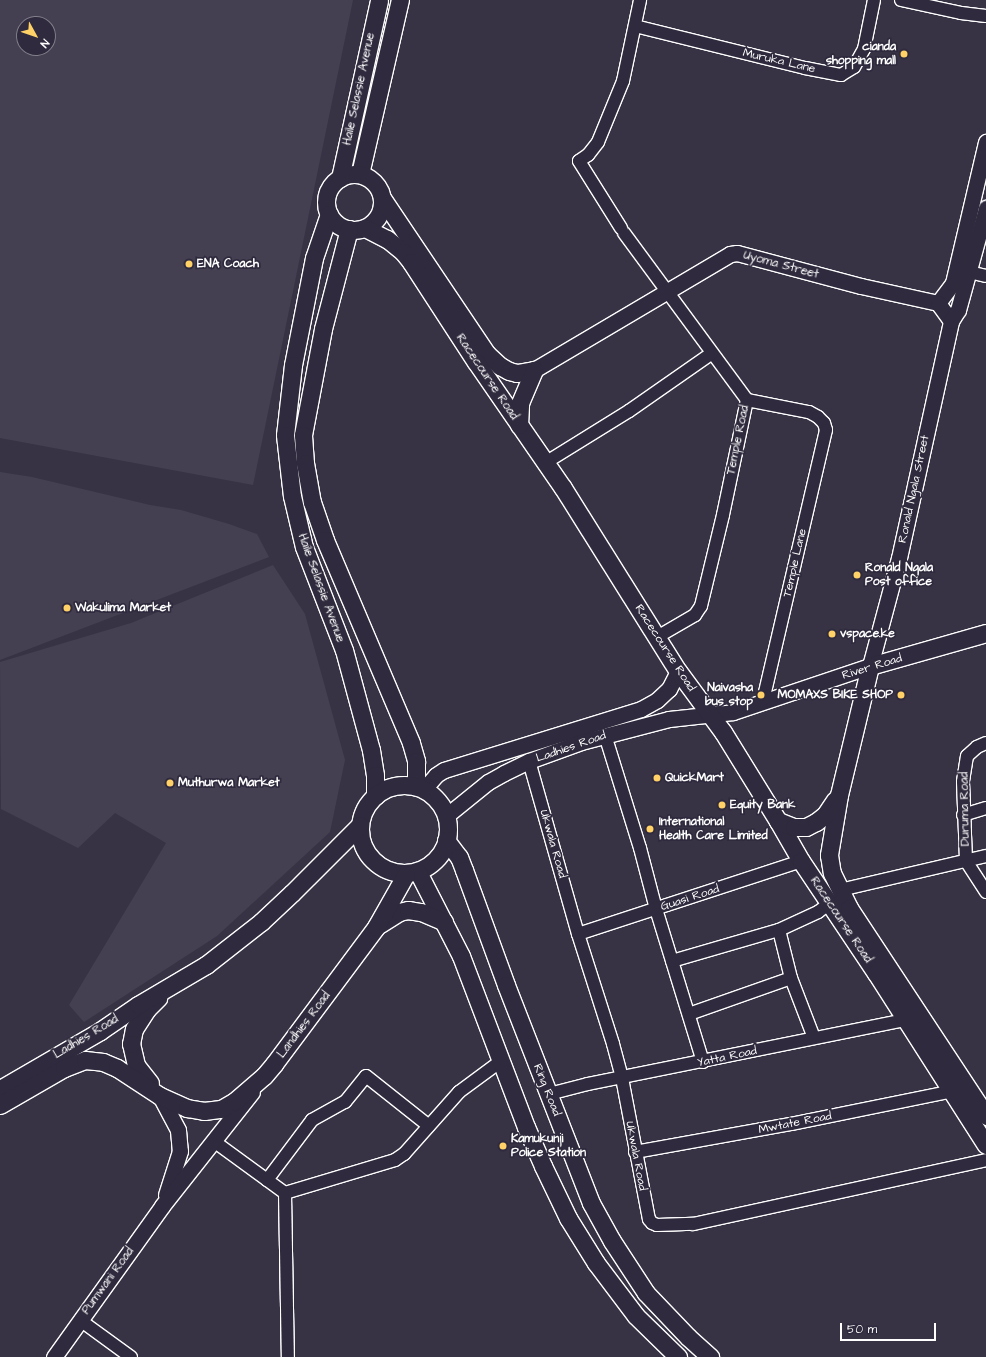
<!DOCTYPE html>
<style>
body{margin:0}
#map{position:relative;width:986px;height:1357px;overflow:hidden;background:#373345;font-family:"Architects Daughter",sans-serif}
div>[style]{position:absolute}
.built>*{inset:0;background:#444051}
.roads{filter:drop-shadow(1px 0 #fff) drop-shadow(-1px 0 #fff) drop-shadow(0 1px #fff) drop-shadow(0 -1px #fff)}
.minor>*{height:12px;margin:-6px;padding:0 6px;transform-origin:6px;border-radius:6px;background:#2f2a3d}
.tertiary>*{height:15px;margin:-7.5px;padding:0 7.5px;transform-origin:7.5px;border-radius:7.5px;background:#2f2a3d}
.secondary>*{height:17px;margin:-8.5px;padding:0 8.5px;transform-origin:8.5px;border-radius:8.5px;background:#2f2a3d}
.secondary>.ring{margin:-8.5px;padding:0;box-sizing:content-box;background:none;border:17px solid #2f2a3d;border-radius:50%}
.dots>*{width:11px;height:11px;translate:-50% -50%;box-sizing:border-box;border:2px solid #2f2a3d;border-radius:50%}
span{translate:-50% -50%;white-space:nowrap;text-align:center;line-height:1.15;-webkit-text-stroke:3.5px #2f2a3d;paint-order:stroke}
.poi-label{font-size:12px;color:#fff;font-weight:700}
.right{translate:-100% -50%;text-align:right}
.left{translate:0 -50%;text-align:left}
.street-label{font-size:12px;color:#fff}
.north{position:absolute;left:16px;top:16px;width:40px;height:40px;box-sizing:border-box;background:#2f2a3d;border:1px solid #827f8b;border-radius:50%;rotate:130deg;font-size:11px;font-weight:700;line-height:16px;text-align:center;color:#fff}
.north::after{content:'';display:block;margin:auto;width:14px;height:18px;background:#ffd166;clip-path:polygon(50% 0,100% 100%,50% 72%,0 100%)}
.scale{position:absolute;left:840px;top:1323px;width:96px;height:18px;box-sizing:border-box;border:2px solid #fff;border-top:0;padding-left:5px;font-size:12px;line-height:14px;white-space:nowrap;color:#fff;-webkit-text-stroke:3px #2f2a3d;paint-order:stroke}
</style>
<div id="map">
<div class="built">
<div style="clip-path:polygon(evenodd,0 0,353px 0,253px 485px,0 438px,0 0,24px 24px,48px 24px,48px 48px,24px 48px,24px 24px)"></div>
<div style="clip-path:polygon(0 472px,32px 477px,150px 505px,181px 510px,229px 524px,257px 534px,269px 557px,0 660px)"></div>
<div style="clip-path:polygon(273px 565px,305px 614px,345px 760px,330px 832px,217px 936px,84px 1022px,69px 1005px,166px 843px,115px 813px,78px 848px,1px 809px,0 662px,131px 623px)"></div>
</div>
<div class="roads">
<div class="minor">
<div style="left:901px;top:0;width:61px;rotate:12.2deg"></div>
<div style="left:961px;top:13px;width:25px;rotate:7deg"></div>
<div style="left:635px;top:26px;width:175px;rotate:13.9deg"></div>
<div style="left:805px;top:68px;width:37px;rotate:11deg"></div>
<div style="left:841px;top:75px;width:15px;rotate:-32deg"></div>
<div style="left:854px;top:67px;width:21px;rotate:-61deg"></div>
<div style="left:864px;top:49px;width:50px;rotate:-78.5deg"></div>
<div style="left:621px;top:228px;width:79px;rotate:-122.1deg"></div>
<div style="left:579px;top:161px;width:11px;rotate:-34deg"></div>
<div style="left:588px;top:155px;width:16px;rotate:-52deg"></div>
<div style="left:598px;top:142px;width:66px;rotate:-67.7deg"></div>
<div style="left:623px;top:81px;width:83px;rotate:-78.1deg"></div>
<div style="left:624px;top:233px;width:207px;rotate:53.6deg"></div>
<div style="left:747px;top:400px;width:117px;rotate:101.8deg"></div>
<div style="left:723px;top:515px;width:94px;rotate:103.6deg"></div>
<div style="left:701px;top:606px;width:11px;rotate:124deg"></div>
<div style="left:695px;top:615px;width:44px;rotate:149.9deg"></div>
<div style="left:969px;top:272px;width:17px;rotate:13deg"></div>
<div style="left:747px;top:400px;width:63px;rotate:11deg"></div>
<div style="left:809px;top:412px;width:10px;rotate:29deg"></div>
<div style="left:818px;top:417px;width:8px;rotate:45deg"></div>
<div style="left:824px;top:423px;width:7px;rotate:74deg"></div>
<div style="left:826px;top:430px;width:281px;rotate:103.1deg"></div>
<div style="left:545px;top:463px;width:99px;rotate:-31.8deg"></div>
<div style="left:629px;top:411px;width:101px;rotate:-34.9deg"></div>
<div style="left:605px;top:735px;width:118px;rotate:72.8deg"></div>
<div style="left:640px;top:848px;width:63px;rotate:75.3deg"></div>
<div style="left:656px;top:909px;width:160px;rotate:72.9deg"></div>
<div style="left:986px;top:743px;width:10px;rotate:156deg"></div>
<div style="left:977px;top:747px;width:13px;rotate:138deg"></div>
<div style="left:967px;top:756px;width:26px;rotate:99deg"></div>
<div style="left:963px;top:782px;width:79px;rotate:87.8deg"></div>
<div style="left:966px;top:861px;width:37px;rotate:57deg"></div>
<div style="left:529px;top:761px;width:180px;rotate:74.2deg"></div>
<div style="left:578px;top:934px;width:115px;rotate:72.3deg"></div>
<div style="left:613px;top:1044px;width:35px;rotate:75deg"></div>
<div style="left:622px;top:1078px;width:144px;rotate:79.2deg"></div>
<div style="left:649px;top:1219px;width:5px;rotate:53deg"></div>
<div style="left:652px;top:1223px;width:5px;rotate:22deg"></div>
<div style="left:657px;top:1225px;width:36px;rotate:-2deg"></div>
<div style="left:693px;top:1224px;width:300px;rotate:-12.3deg"></div>
<div style="left:963px;top:815px;width:24px;rotate:-17deg"></div>
<div style="left:840px;top:890px;width:150px;rotate:-13.1deg"></div>
<div style="left:779px;top:930px;width:49px;rotate:76deg"></div>
<div style="left:791px;top:978px;width:64px;rotate:69deg"></div>
<div style="left:578px;top:934px;width:235px;rotate:-18.1deg"></div>
<div style="left:672px;top:961px;width:111px;rotate:-16.2deg"></div>
<div style="left:779px;top:930px;width:43px;rotate:-24.8deg"></div>
<div style="left:818px;top:912px;width:15px;rotate:-37deg"></div>
<div style="left:689px;top:1014px;width:108px;rotate:-19.4deg"></div>
<div style="left:549px;top:1094px;width:40px;rotate:-14.4deg"></div>
<div style="left:588px;top:1084px;width:323px;rotate:-11.4deg"></div>
<div style="left:215px;top:1142px;width:87px;rotate:36.1deg"></div>
<div style="left:285px;top:1193px;width:115px;rotate:-16.7deg"></div>
<div style="left:395px;top:1160px;width:11px;rotate:-34deg"></div>
<div style="left:404px;top:1154px;width:83px;rotate:-48.4deg"></div>
<div style="left:459px;top:1092px;width:52px;rotate:-36.4deg"></div>
<div style="left:635px;top:1152px;width:158px;rotate:-10.2deg"></div>
<div style="left:791px;top:1124px;width:165px;rotate:-11.5deg"></div>
<div style="left:267px;top:1180px;width:75px;rotate:-53.1deg"></div>
<div style="left:312px;top:1120px;width:38px;rotate:-29deg"></div>
<div style="left:345px;top:1102px;width:33px;rotate:-51deg"></div>
<div style="left:366px;top:1076px;width:80px;rotate:38.4deg"></div>
<div style="left:285px;top:1193px;width:164px;rotate:89deg"></div>
<div style="left:80px;top:1320px;width:63px;rotate:36deg"></div>
</div>
<div class="tertiary">
<div style="left:938px;top:303px;width:25px;rotate:-53deg"></div>
<div style="left:953px;top:283px;width:145px;rotate:-76.8deg"></div>
<div style="left:534px;top:370px;width:228px;rotate:-30.6deg"></div>
<div style="left:730px;top:254px;width:7px;rotate:-8deg"></div>
<div style="left:737px;top:253px;width:128px;rotate:14.9deg"></div>
<div style="left:861px;top:286px;width:79px;rotate:12.4deg"></div>
<div style="left:938px;top:303px;width:22px;rotate:54deg"></div>
<div style="left:424px;top:789px;width:18px;rotate:-49deg"></div>
<div style="left:436px;top:775px;width:9px;rotate:-32deg"></div>
<div style="left:444px;top:770px;width:206px;rotate:-17.2deg"></div>
<div style="left:641px;top:709px;width:18px;rotate:-29deg"></div>
<div style="left:657px;top:700px;width:16px;rotate:-43deg"></div>
<div style="left:669px;top:689px;width:20px;rotate:-63deg"></div>
<div style="left:446px;top:816px;width:54px;rotate:-39deg"></div>
<div style="left:488px;top:782px;width:18px;rotate:-29deg"></div>
<div style="left:504px;top:773px;width:28px;rotate:-26deg"></div>
<div style="left:529px;top:761px;width:55px;rotate:-20.1deg"></div>
<div style="left:581px;top:742px;width:91px;rotate:-14.6deg"></div>
<div style="left:669px;top:719px;width:64px;rotate:-6.2deg"></div>
<div style="left:733px;top:712px;width:145px;rotate:-18.6deg"></div>
<div style="left:870px;top:666px;width:112px;rotate:-75deg"></div>
<div style="left:899px;top:558px;width:243px;rotate:-77.6deg"></div>
<div style="left:951px;top:321px;width:13px;rotate:-58deg"></div>
<div style="left:958px;top:310px;width:106px;rotate:-74.6deg"></div>
<div style="left:160px;top:1096px;width:38px;rotate:62deg"></div>
<div style="left:178px;top:1130px;width:21px;rotate:85deg"></div>
<div style="left:180px;top:1151px;width:46px;rotate:107.7deg"></div>
<div style="left:54px;top:1357px;width:186px;rotate:-54.4deg"></div>
<div style="left:162px;top:1206px;width:145px;rotate:-51.7deg"></div>
</div>
<div class="secondary">
<div style="left:360px;top:174px;width:179px;rotate:-77.1deg"></div>
<div class="ring" style="left:326px;top:174px;width:39px;height:39px"></div>
<div style="left:340px;top:178px;width:182px;rotate:-77.6deg"></div>
<div style="left:382px;top:198px;width:188px;rotate:56.1deg"></div>
<div style="left:487px;top:354px;width:18px;rotate:43deg"></div>
<div style="left:500px;top:366px;width:10px;rotate:29deg"></div>
<div style="left:509px;top:371px;width:8px;rotate:14deg"></div>
<div style="left:517px;top:373px;width:17px;rotate:-10deg"></div>
<div style="left:329px;top:214px;width:46px;rotate:108.8deg"></div>
<div style="left:314px;top:258px;width:109px;rotate:101.1deg"></div>
<div style="left:293px;top:365px;width:70px;rotate:96.5deg"></div>
<div style="left:285px;top:435px;width:61px;rotate:83.5deg"></div>
<div style="left:292px;top:496px;width:52px;rotate:76.8deg"></div>
<div style="left:304px;top:547px;width:110px;rotate:68.8deg"></div>
<div style="left:344px;top:650px;width:104px;rotate:74.9deg"></div>
<div style="left:371px;top:750px;width:25px;rotate:81deg"></div>
<div style="left:375px;top:775px;width:21px;rotate:90deg"></div>
<div style="left:365px;top:228px;width:25px;rotate:27deg"></div>
<div style="left:387px;top:239px;width:21px;rotate:39deg"></div>
<div style="left:403px;top:252px;width:13px;rotate:51deg"></div>
<div style="left:411px;top:262px;width:119px;rotate:57deg"></div>
<div style="left:476px;top:362px;width:153px;rotate:55.4deg"></div>
<div style="left:563px;top:488px;width:216px;rotate:57.9deg"></div>
<div style="left:678px;top:671px;width:76px;rotate:53.6deg"></div>
<div style="left:723px;top:732px;width:105px;rotate:58.3deg"></div>
<div style="left:778px;top:821px;width:46px;rotate:60.1deg"></div>
<div style="left:801px;top:861px;width:135px;rotate:56.2deg"></div>
<div style="left:876px;top:973px;width:204px;rotate:57.4deg"></div>
<div style="left:349px;top:229px;width:103px;rotate:104.6deg"></div>
<div style="left:323px;top:329px;width:108px;rotate:100.7deg"></div>
<div style="left:303px;top:435px;width:28px;rotate:86deg"></div>
<div style="left:305px;top:463px;width:40px;rotate:80deg"></div>
<div style="left:312px;top:502px;width:40px;rotate:71.1deg"></div>
<div style="left:325px;top:540px;width:220px;rotate:67deg"></div>
<div style="left:411px;top:743px;width:19px;rotate:74deg"></div>
<div style="left:416px;top:761px;width:25px;rotate:90deg"></div>
<div style="left:519px;top:425px;width:22px;rotate:-87deg"></div>
<div style="left:520px;top:403px;width:36px;rotate:-67deg"></div>
<div style="left:986px;top:633px;width:121px;rotate:164.1deg"></div>
<div style="left:870px;top:666px;width:133px;rotate:103.5deg"></div>
<div style="left:839px;top:795px;width:61px;rotate:99.5deg"></div>
<div style="left:829px;top:855px;width:18px;rotate:81deg"></div>
<div style="left:832px;top:873px;width:39px;rotate:64deg"></div>
<div style="left:849px;top:908px;width:249px;rotate:56.6deg"></div>
<div class="ring" style="left:360px;top:785px;width:71px;height:71px"></div>
<div style="left:778px;top:821px;width:17px;rotate:21deg"></div>
<div style="left:794px;top:827px;width:12px"></div>
<div style="left:806px;top:827px;width:11px;rotate:-27deg"></div>
<div style="left:816px;top:822px;width:11px;rotate:-38deg"></div>
<div style="left:825px;top:815px;width:18px;rotate:-56deg"></div>
<div style="left:446px;top:840px;width:21px;rotate:53deg"></div>
<div style="left:459px;top:857px;width:14px;rotate:69deg"></div>
<div style="left:464px;top:870px;width:122px;rotate:69.9deg"></div>
<div style="left:506px;top:985px;width:234px;rotate:68.7deg"></div>
<div style="left:591px;top:1203px;width:43px;rotate:61.1deg"></div>
<div style="left:612px;top:1241px;width:62px;rotate:56.8deg"></div>
<div style="left:646px;top:1293px;width:61px;rotate:46.3deg"></div>
<div style="left:688px;top:1337px;width:30px;rotate:42deg"></div>
<div style="left:418px;top:872px;width:94px;rotate:62.9deg"></div>
<div style="left:461px;top:956px;width:183px;rotate:69.2deg"></div>
<div style="left:526px;top:1127px;width:43px;rotate:66.4deg"></div>
<div style="left:543px;top:1166px;width:58px;rotate:64.3deg"></div>
<div style="left:568px;top:1218px;width:53px;rotate:58.1deg"></div>
<div style="left:596px;top:1263px;width:66px;rotate:53deg"></div>
<div style="left:636px;top:1316px;width:59px;rotate:44.3deg"></div>
<div style="left:380px;top:924px;width:22px;rotate:-32deg"></div>
<div style="left:399px;top:912px;width:9px;rotate:-13deg"></div>
<div style="left:408px;top:910px;width:13px;rotate:9deg"></div>
<div style="left:421px;top:912px;width:25px;rotate:23deg"></div>
<div style="left:150px;top:1083px;width:23px;rotate:-128deg"></div>
<div style="left:136px;top:1065px;width:22px;rotate:-103deg"></div>
<div style="left:131px;top:1044px;width:15px;rotate:-79deg"></div>
<div style="left:134px;top:1029px;width:24px;rotate:-57deg"></div>
<div style="left:147px;top:1009px;width:16px;rotate:-45deg"></div>
<div style="left:0;top:1089px;width:116px;rotate:-30.1deg"></div>
<div style="left:100px;top:1031px;width:46px;rotate:-34.4deg"></div>
<div style="left:138px;top:1005px;width:79px;rotate:-30.5deg"></div>
<div style="left:206px;top:965px;width:70px;rotate:-38deg"></div>
<div style="left:261px;top:922px;width:42px;rotate:-43.1deg"></div>
<div style="left:292px;top:893px;width:96px;rotate:-45deg"></div>
<div style="left:0;top:1105px;width:74px;rotate:-30deg"></div>
<div style="left:64px;top:1068px;width:22px;rotate:-21deg"></div>
<div style="left:85px;top:1060px;width:18px;rotate:6deg"></div>
<div style="left:103px;top:1062px;width:15px;rotate:23deg"></div>
<div style="left:117px;top:1068px;width:51px;rotate:33.1deg"></div>
<div style="left:160px;top:1096px;width:30px;rotate:24deg"></div>
<div style="left:187px;top:1108px;width:17px;rotate:10deg"></div>
<div style="left:204px;top:1111px;width:17px;rotate:-7deg"></div>
<div style="left:221px;top:1109px;width:16px;rotate:-30deg"></div>
<div style="left:235px;top:1101px;width:38px;rotate:-41deg"></div>
<div style="left:264px;top:1076px;width:16px;rotate:-50deg"></div>
<div style="left:274px;top:1064px;width:171px;rotate:-53.3deg"></div>
<div style="left:376px;top:927px;width:61px;rotate:-60.5deg"></div>
</div>
</div>
<div class="dots">
<div style="left:904px;top:54px;background:#ffd166"></div>
<div style="left:189px;top:264px;background:#ffd166"></div>
<div style="left:857px;top:575px;background:#ffd166"></div>
<div style="left:67px;top:608px;background:#ffd166"></div>
<div style="left:832px;top:634px;background:#ffd166"></div>
<div style="left:761px;top:695px;background:#ffd166"></div>
<div style="left:901px;top:695px;background:#ffd166"></div>
<div style="left:657px;top:778px;background:#ffd166"></div>
<div style="left:170px;top:783px;background:#ffd166"></div>
<div style="left:722px;top:805px;background:#ffd166"></div>
<div style="left:650px;top:829px;background:#ffd166"></div>
<div style="left:503px;top:1146px;background:#ffd166"></div>
</div>
<div class="poi-label">
<span class="right" style="left:896px;top:54px">cianda<br>shopping mall</span>
<span class="left" style="left:197px;top:264px">ENA Coach</span>
<span class="left" style="left:865px;top:575px">Ronald Ngala<br>Post office</span>
<span class="left" style="left:75px;top:608px">Wakulima Market</span>
<span class="left" style="left:840px;top:634px">vspace.ke</span>
<span class="right" style="left:753px;top:695px">Naivasha<br>bus stop</span>
<span class="right" style="left:893px;top:695px">MOMAXS BIKE SHOP</span>
<span class="left" style="left:665px;top:778px">QuickMart</span>
<span class="left" style="left:178px;top:783px">Muthurwa Market</span>
<span class="left" style="left:730px;top:805px">Equity Bank</span>
<span class="left" style="left:659px;top:829px">International<br>Health Care Limited</span>
<span class="left" style="left:511px;top:1146px">Kamukunji<br>Police Station</span>
</div>
<div class="street-label">
<span style="left:779px;top:61px;rotate:13deg">Muruka Lane</span>
<span style="left:359px;top:89px;rotate:-78deg">Haile Selassie Avenue</span>
<span style="left:781px;top:265px;rotate:15deg">Uyoma Street</span>
<span style="left:487px;top:377px;rotate:56deg">Racecourse Road</span>
<span style="left:738px;top:440px;rotate:-78deg">Temple Road</span>
<span style="left:914px;top:489px;rotate:-78deg">Ronald Ngala Street</span>
<span style="left:795px;top:563px;rotate:-77deg">Temple Lane</span>
<span style="left:321px;top:588px;rotate:70deg">Haile Selassie Avenue</span>
<span style="left:665px;top:648px;rotate:57deg">Racecourse Road</span>
<span style="left:872px;top:667px;rotate:-17deg">River Road</span>
<span style="left:571px;top:747px;rotate:-19deg">Ladhies Road</span>
<span style="left:965px;top:809px;rotate:-91deg">Duruma Road</span>
<span style="left:553px;top:844px;rotate:74deg">Ukwala Road</span>
<span style="left:690px;top:898px;rotate:-18deg">Guasi Road</span>
<span style="left:841px;top:920px;rotate:56deg">Racecourse Road</span>
<span style="left:304px;top:1025px;rotate:-53deg">Landhies Road</span>
<span style="left:86px;top:1037px;rotate:-31deg">Ladhies Road</span>
<span style="left:727px;top:1057px;rotate:-12deg">Yatta Road</span>
<span style="left:547px;top:1090px;rotate:68deg">Ring Road</span>
<span style="left:795px;top:1123px;rotate:-11deg">Mwtate Road</span>
<span style="left:636px;top:1156px;rotate:79deg">Ukwala Road</span>
<span style="left:108px;top:1281px;rotate:-54deg">Pumwani Road</span>
</div>
<div class="north">N</div>
<div class="scale">50 m</div>
</div>
